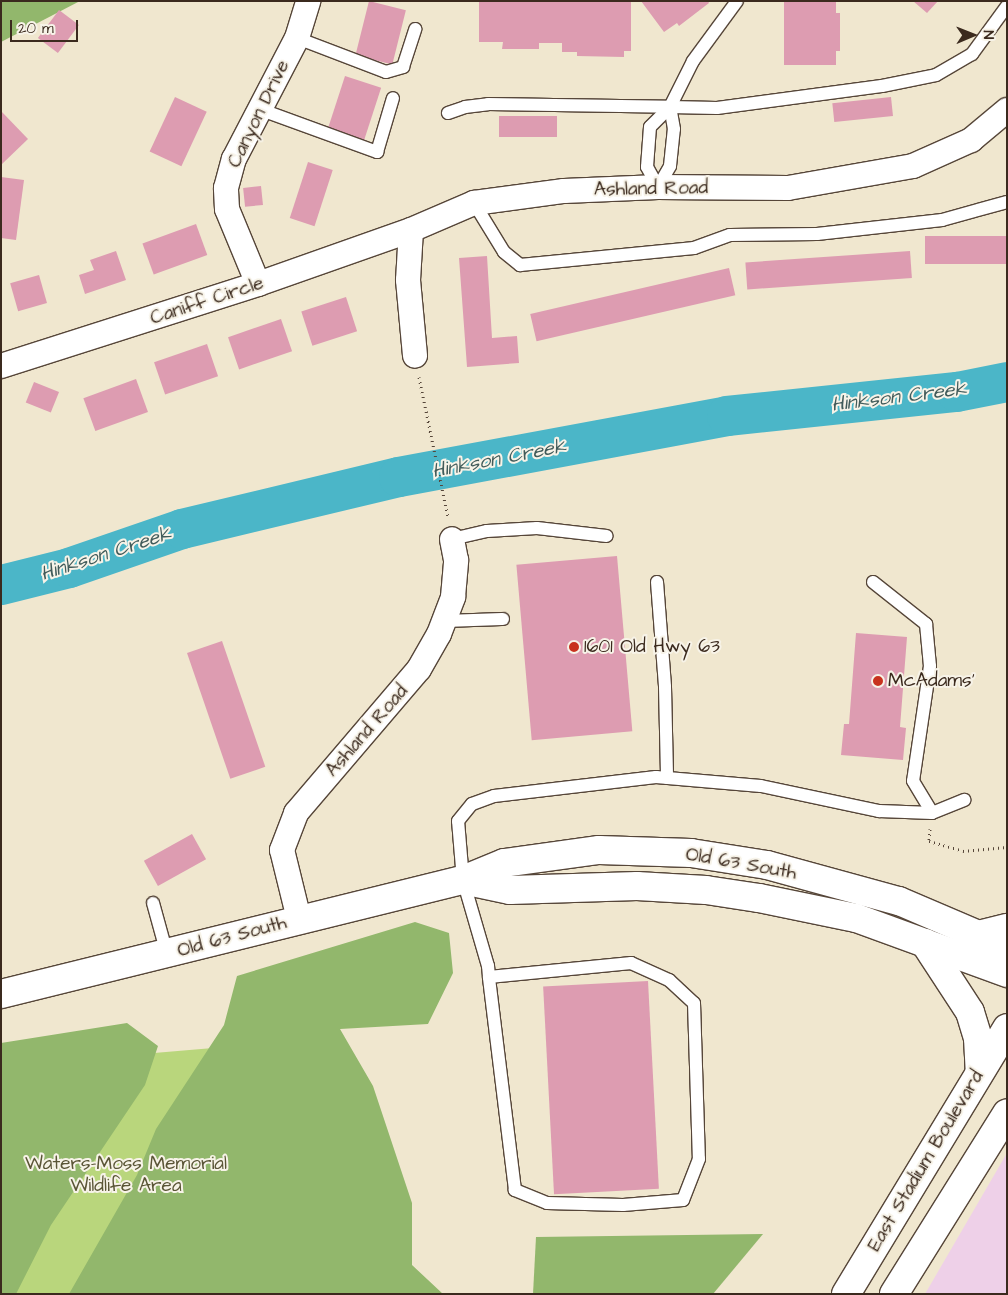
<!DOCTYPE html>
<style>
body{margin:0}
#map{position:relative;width:1008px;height:1295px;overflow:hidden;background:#f0e7cf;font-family:"Architects Daughter",sans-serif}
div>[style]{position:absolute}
.built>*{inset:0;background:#eed0e8}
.green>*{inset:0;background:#b9d67c}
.forest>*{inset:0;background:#92b76c}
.river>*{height:40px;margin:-20px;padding:0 20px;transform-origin:20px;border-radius:20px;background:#4bb6c8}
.building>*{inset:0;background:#dd9cb1;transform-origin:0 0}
.path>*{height:3px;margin-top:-1.5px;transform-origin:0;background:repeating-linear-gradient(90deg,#564639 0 1px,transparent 0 5px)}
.roads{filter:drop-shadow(1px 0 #564639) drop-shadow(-1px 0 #564639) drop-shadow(0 1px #564639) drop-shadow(0 -1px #564639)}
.lane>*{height:12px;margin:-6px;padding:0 6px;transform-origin:6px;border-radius:6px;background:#fff}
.street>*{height:24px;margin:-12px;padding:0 12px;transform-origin:12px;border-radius:12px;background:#fff}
.secondary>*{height:28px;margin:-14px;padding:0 14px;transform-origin:14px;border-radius:14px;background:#fff}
.primary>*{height:28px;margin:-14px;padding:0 14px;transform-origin:14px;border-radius:14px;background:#fff}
.dots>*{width:14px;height:14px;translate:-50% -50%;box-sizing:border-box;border:2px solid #f7f3e8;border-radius:50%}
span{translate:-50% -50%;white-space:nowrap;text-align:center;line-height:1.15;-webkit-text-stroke:4px #f7f3e8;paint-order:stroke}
.street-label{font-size:19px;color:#3b2a1e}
.poi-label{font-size:19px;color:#3b2a1e}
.left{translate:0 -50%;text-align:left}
.park-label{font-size:19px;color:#5a5536}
.water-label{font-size:20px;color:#415b5a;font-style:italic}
.frame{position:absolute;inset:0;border:2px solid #3b2a1e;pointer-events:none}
.north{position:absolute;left:948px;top:10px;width:50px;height:50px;-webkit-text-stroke:4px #f7f3e8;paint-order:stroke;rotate:89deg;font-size:14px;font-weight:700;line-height:20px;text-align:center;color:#3b2a1e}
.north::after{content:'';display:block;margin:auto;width:18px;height:22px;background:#3b2a1e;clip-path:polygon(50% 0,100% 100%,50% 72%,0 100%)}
.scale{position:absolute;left:10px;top:20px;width:68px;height:22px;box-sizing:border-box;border:2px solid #3b2a1e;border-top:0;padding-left:6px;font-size:15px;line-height:18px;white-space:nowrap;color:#3b2a1e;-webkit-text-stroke:4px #f7f3e8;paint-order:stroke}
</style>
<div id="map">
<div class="built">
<div style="clip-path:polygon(1007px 1153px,1007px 1294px,925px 1294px)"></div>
</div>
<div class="green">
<div style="clip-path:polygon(213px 1048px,285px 1294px,1px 1294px,1px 1066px)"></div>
</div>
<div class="forest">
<div style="clip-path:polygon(1px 1px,80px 1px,1px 42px)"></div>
<div style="clip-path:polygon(415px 922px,449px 933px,453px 973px,428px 1024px,340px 1029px,373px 1086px,412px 1203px,412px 1265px,443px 1294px,69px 1294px,137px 1175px,156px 1129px,224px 1025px,237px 976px)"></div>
<div style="clip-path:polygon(127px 1023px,158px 1046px,145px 1085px,51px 1225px,16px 1294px,1px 1294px,1px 1043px)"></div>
<div style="clip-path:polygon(763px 1234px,713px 1294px,533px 1294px,536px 1237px)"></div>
</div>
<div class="river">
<div style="left:1px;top:585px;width:70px;rotate:-14deg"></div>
<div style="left:69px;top:568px;width:120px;rotate:-19deg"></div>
<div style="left:182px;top:529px;width:223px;rotate:-13.5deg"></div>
<div style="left:399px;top:477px;width:334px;rotate:-10.5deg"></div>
<div style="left:727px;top:416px;width:231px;rotate:-6deg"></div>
<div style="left:957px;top:392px;width:51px;rotate:-11.3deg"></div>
</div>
<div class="building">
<div style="left:369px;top:1px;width:38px;height:56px;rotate:14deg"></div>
<div style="clip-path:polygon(479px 1px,631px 1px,631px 51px,624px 51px,624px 57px,577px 56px,577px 52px,562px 52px,562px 43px,539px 43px,539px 49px,502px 49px,503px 42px,479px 42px)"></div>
<div style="clip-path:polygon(641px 1px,708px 1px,709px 3px,679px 26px,677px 23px,664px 32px)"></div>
<div style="clip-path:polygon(784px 1px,836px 1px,836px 13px,840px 13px,840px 51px,836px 51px,836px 65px,784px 65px)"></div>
<div style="clip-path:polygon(913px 1px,938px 1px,927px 13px)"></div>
<div style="left:59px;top:10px;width:25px;height:35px;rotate:37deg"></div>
<div style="left:345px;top:76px;width:38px;height:57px;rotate:18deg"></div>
<div style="left:175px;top:97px;width:35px;height:60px;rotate:25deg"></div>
<div style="left:891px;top:97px;width:19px;height:59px;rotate:84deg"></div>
<div style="clip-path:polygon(1px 111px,28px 139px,1px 165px)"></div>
<div style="left:557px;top:116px;width:21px;height:58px;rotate:90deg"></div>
<div style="left:308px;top:162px;width:26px;height:59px;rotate:18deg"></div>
<div style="clip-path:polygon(1px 177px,24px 180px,16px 240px,1px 238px)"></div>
<div style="left:261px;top:186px;width:19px;height:18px;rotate:84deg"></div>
<div style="left:196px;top:224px;width:33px;height:57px;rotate:70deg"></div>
<div style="left:1007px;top:236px;width:28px;height:82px;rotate:90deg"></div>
<div style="clip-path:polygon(116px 251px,126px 280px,85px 294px,79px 275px,94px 270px,90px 260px)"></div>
<div style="left:910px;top:251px;width:27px;height:165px;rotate:86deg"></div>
<div style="clip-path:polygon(487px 256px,492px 338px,517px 336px,519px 363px,467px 367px,459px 258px)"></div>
<div style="left:729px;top:268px;width:28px;height:204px;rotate:77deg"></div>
<div style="left:39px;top:275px;width:29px;height:30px;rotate:74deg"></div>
<div style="left:346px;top:297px;width:36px;height:47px;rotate:72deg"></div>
<div style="left:281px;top:319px;width:34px;height:56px;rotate:71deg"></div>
<div style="left:207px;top:344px;width:34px;height:56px;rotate:71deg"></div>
<div style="left:136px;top:379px;width:35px;height:56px;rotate:70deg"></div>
<div style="left:34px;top:382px;width:27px;height:22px;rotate:22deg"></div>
<div style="left:617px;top:556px;width:176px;height:101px;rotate:85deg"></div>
<div style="clip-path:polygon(856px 633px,907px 637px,900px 727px,906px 728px,903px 760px,841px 755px,844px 724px,849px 724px)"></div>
<div style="left:222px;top:641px;width:133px;height:37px;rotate:71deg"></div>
<div style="left:192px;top:834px;width:29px;height:55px;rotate:61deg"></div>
<div style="left:648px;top:981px;width:208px;height:105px;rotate:87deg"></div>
</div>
<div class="path">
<div style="left:419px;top:377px;width:143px;rotate:78.3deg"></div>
<div style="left:930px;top:829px;width:12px;rotate:95deg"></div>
<div style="left:929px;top:841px;width:35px;rotate:16deg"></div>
<div style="left:963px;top:851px;width:44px;rotate:-5.2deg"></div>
</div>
<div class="roads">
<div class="lane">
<div style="left:297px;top:38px;width:95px;rotate:20.9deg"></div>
<div style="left:386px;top:72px;width:18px;rotate:-16deg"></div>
<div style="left:403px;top:67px;width:40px;rotate:-72deg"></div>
<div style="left:670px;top:107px;width:28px;rotate:135deg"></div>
<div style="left:650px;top:127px;width:40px;rotate:94.3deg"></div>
<div style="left:647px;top:167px;width:23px;rotate:61deg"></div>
<div style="left:658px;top:187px;width:24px;rotate:-60deg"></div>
<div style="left:670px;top:166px;width:37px;rotate:-84deg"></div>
<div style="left:674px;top:129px;width:22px;rotate:-100deg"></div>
<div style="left:670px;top:107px;width:47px;rotate:1.2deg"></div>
<div style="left:717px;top:108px;width:166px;rotate:-7.6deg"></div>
<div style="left:882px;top:86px;width:55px;rotate:-11.5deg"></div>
<div style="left:936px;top:75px;width:42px;rotate:-30.3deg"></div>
<div style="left:972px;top:54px;width:59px;rotate:-53.9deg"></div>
<div style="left:259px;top:109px;width:126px;rotate:20deg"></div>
<div style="left:377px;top:152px;width:56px;rotate:-73.5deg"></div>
<div style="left:448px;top:113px;width:18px;rotate:-19deg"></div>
<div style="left:465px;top:107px;width:23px;rotate:-7deg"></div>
<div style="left:488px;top:104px;width:182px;rotate:0.9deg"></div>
<div style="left:670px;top:107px;width:51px;rotate:-63.4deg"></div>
<div style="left:693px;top:61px;width:74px;rotate:-53.7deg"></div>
<div style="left:474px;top:203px;width:57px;rotate:58.5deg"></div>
<div style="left:504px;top:252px;width:21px;rotate:39deg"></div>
<div style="left:520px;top:265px;width:175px;rotate:-5.6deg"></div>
<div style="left:694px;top:248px;width:38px;rotate:-20deg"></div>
<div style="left:730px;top:235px;width:87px;rotate:-0.7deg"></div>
<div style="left:817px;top:234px;width:126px;rotate:-6.4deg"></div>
<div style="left:942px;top:220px;width:67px;rotate:-15.5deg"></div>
<div style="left:452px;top:539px;width:36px;rotate:-13deg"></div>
<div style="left:487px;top:531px;width:50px;rotate:-3.4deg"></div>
<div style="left:537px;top:528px;width:70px;rotate:6.5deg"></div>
<div style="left:657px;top:582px;width:105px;rotate:85.6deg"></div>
<div style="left:665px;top:687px;width:91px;rotate:88.7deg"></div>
<div style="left:873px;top:582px;width:68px;rotate:38.4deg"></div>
<div style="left:926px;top:624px;width:42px;rotate:84.6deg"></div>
<div style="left:930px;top:666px;width:116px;rotate:98.4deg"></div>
<div style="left:913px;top:781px;width:37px;rotate:59deg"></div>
<div style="left:444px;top:621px;width:59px;rotate:-1.9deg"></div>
<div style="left:153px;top:903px;width:53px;rotate:74.6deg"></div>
<div style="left:489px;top:977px;width:143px;rotate:-5.6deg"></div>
<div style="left:631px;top:963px;width:42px;rotate:24.1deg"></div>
<div style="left:669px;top:980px;width:34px;rotate:43deg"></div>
<div style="left:694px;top:1003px;width:156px;rotate:88.2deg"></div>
<div style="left:699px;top:1159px;width:44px;rotate:111.3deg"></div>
<div style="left:683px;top:1200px;width:60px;rotate:175.2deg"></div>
<div style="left:623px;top:1205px;width:76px;rotate:-178.5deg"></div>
<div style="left:547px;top:1203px;width:35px;rotate:-158deg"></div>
<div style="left:515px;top:1190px;width:215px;rotate:-97deg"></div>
<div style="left:489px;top:977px;width:11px;rotate:-95deg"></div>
<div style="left:488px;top:966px;width:90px;rotate:-106.2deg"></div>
<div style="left:463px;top:880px;width:59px;rotate:-94.8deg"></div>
<div style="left:458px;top:821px;width:22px;rotate:-51deg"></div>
<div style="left:472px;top:804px;width:23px;rotate:-20deg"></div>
<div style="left:494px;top:796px;width:163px;rotate:-6.7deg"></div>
<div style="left:656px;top:777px;width:105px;rotate:4.9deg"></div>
<div style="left:761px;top:786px;width:121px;rotate:12deg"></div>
<div style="left:879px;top:811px;width:53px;rotate:2.2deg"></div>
<div style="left:932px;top:813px;width:35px;rotate:-22deg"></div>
</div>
<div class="street">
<div style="left:411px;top:230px;width:50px;rotate:93.4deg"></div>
<div style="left:408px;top:280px;width:76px;rotate:84.7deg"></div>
<div style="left:258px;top:284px;width:81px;rotate:-112.5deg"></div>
<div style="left:227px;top:209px;width:21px;rotate:-93deg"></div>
<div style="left:226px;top:188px;width:30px;rotate:-75deg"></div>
<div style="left:234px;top:159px;width:136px;rotate:-62.5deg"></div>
<div style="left:297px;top:38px;width:39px;rotate:-73deg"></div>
<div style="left:1px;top:366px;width:270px;rotate:-17.7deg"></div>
<div style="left:258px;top:284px;width:162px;rotate:-19.4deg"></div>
<div style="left:411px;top:230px;width:69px;rotate:-23.2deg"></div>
<div style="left:474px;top:203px;width:91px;rotate:-7.6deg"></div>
<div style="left:564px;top:191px;width:94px;rotate:-2.4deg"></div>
<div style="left:658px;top:187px;width:130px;rotate:0.4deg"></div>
<div style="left:788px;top:188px;width:127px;rotate:-10deg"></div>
<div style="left:913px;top:166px;width:64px;rotate:-24.1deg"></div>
<div style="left:971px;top:140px;width:47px;rotate:-39.8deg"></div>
<div style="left:299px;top:919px;width:71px;rotate:-103.8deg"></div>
<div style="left:282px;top:850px;width:40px;rotate:-69deg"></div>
<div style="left:296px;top:813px;width:189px;rotate:-49.5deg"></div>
<div style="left:419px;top:669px;width:40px;rotate:-60.3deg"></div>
<div style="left:439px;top:634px;width:40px;rotate:-69deg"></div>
<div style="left:453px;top:597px;width:37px;rotate:-85deg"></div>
<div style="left:456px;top:560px;width:21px;rotate:-101deg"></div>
</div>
<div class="secondary">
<div style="left:463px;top:880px;width:48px;rotate:12deg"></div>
<div style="left:510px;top:890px;width:127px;rotate:-1.8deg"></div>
<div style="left:637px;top:886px;width:69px;rotate:3.3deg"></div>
<div style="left:706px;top:890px;width:54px;rotate:8.6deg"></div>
<div style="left:759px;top:898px;width:99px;rotate:11.7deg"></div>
<div style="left:856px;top:918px;width:161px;rotate:20deg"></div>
<div style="left:1px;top:994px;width:476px;rotate:-13.9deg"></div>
<div style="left:463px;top:880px;width:44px;rotate:-22.5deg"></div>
<div style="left:504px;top:863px;width:96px;rotate:-7.8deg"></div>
<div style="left:599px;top:850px;width:92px;rotate:1.9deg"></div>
<div style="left:691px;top:853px;width:77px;rotate:9deg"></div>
<div style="left:767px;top:865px;width:137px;rotate:15.3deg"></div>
<div style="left:899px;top:901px;width:107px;rotate:23.2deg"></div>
<div style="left:997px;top:943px;width:15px;rotate:48deg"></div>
</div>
<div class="primary">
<div style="left:978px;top:935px;width:30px;rotate:-14deg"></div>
<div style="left:925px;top:943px;width:82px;rotate:56.9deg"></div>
<div style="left:970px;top:1012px;width:27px;rotate:73deg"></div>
<div style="left:978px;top:1038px;width:33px;rotate:87deg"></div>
<div style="left:846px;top:1294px;width:311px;rotate:-58.8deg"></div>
<div style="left:894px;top:1294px;width:213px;rotate:-58deg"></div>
</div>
</div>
<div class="dots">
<div style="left:574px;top:647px;background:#c8321e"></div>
<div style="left:878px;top:681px;background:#c8321e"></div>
</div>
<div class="street-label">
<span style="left:259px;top:114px;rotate:-64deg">Canyon Drive</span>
<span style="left:651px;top:189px;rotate:-1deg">Ashland Road</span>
<span style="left:207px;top:301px;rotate:-18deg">Caniff Circle</span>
<span style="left:367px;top:731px;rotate:-49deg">Ashland Road</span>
<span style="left:741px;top:864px;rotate:10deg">Old 63 South</span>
<span style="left:232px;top:937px;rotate:-15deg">Old 63 South</span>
<span style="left:926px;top:1161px;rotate:-59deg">East Stadium Boulevard</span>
</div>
<div class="poi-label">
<span class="left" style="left:584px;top:647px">1601 Old Hwy 63</span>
<span class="left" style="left:888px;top:681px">McAdams'</span>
</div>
<div class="park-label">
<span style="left:126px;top:1175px">Waters-Moss Memorial<br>Wildlife Area</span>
</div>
<div class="water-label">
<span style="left:899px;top:397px;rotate:-7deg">Hinkson Creek</span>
<span style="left:499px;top:459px;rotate:-11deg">Hinkson Creek</span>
<span style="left:106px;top:554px;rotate:-18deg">Hinkson Creek</span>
</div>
<div class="frame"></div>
<div class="north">N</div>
<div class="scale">20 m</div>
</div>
